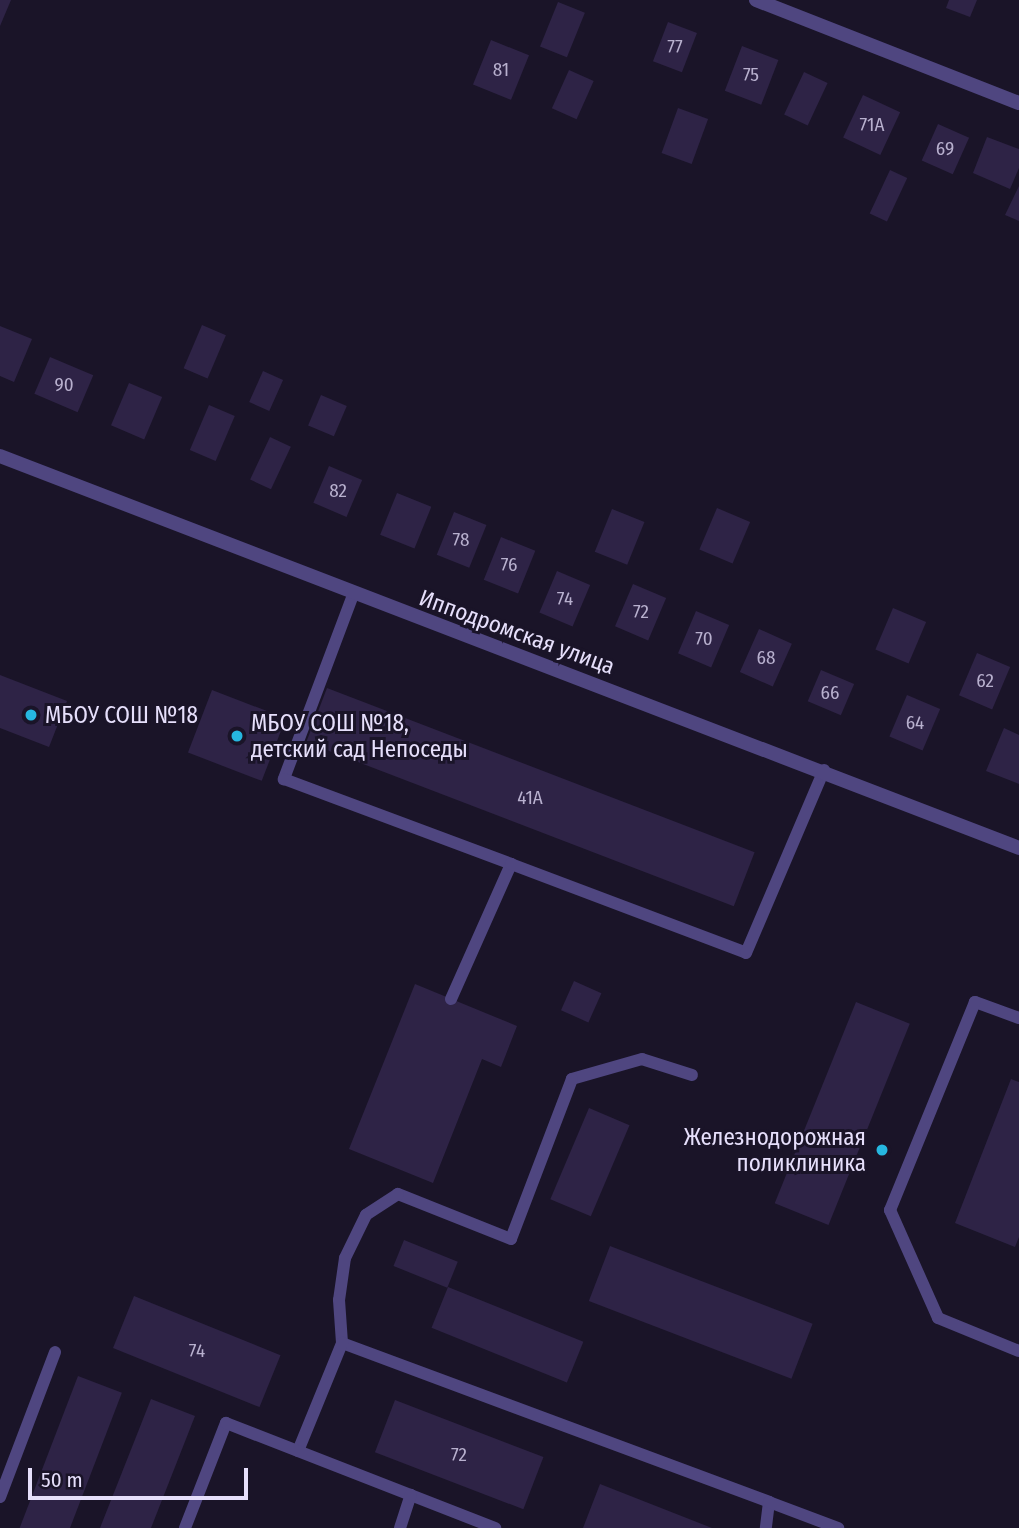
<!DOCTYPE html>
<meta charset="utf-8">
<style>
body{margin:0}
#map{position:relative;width:1019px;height:1528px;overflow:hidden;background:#1a1428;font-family:"Fira Sans Condensed",sans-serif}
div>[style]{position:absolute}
.building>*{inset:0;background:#2e2346;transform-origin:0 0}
.lane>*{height:12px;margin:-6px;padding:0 6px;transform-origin:6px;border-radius:6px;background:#4f4680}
.street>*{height:14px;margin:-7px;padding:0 7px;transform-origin:7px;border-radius:7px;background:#4f4680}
.dots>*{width:19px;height:19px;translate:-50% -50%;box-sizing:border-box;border:4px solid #1a1428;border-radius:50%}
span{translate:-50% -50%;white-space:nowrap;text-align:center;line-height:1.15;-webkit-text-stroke:6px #1a1428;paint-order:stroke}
.number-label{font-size:19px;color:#b8b0ce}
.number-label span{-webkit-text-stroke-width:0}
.street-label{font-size:23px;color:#e6dffb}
.poi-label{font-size:23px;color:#e6dffb}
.left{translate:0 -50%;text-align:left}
.right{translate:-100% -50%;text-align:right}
.scale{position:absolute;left:28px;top:1468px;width:220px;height:32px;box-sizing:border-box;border:4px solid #e6dffb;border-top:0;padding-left:9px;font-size:21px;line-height:24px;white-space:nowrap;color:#e6dffb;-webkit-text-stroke:5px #1a1428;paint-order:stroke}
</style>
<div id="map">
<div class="building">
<div style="clip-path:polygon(0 0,11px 0,0 26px)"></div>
<div style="clip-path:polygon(949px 0,977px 0,970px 17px,946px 8px)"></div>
<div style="left:558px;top:2px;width:29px;height:48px;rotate:22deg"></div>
<div style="left:668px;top:22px;width:31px;height:42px;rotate:21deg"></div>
<div style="left:491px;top:40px;width:41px;height:48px;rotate:22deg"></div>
<div style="left:742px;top:46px;width:39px;height:48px;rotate:21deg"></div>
<div style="left:569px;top:70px;width:27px;height:42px;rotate:24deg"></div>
<div style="left:804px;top:72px;width:26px;height:47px;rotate:25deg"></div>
<div style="left:863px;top:95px;width:41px;height:47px;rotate:25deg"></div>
<div style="left:678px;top:108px;width:32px;height:48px;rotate:20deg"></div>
<div style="left:938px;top:124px;width:34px;height:40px;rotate:24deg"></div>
<div style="clip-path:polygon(987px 137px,1019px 149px,1019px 168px,1010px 189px,973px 173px)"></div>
<div style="left:890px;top:170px;width:19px;height:48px;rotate:25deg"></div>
<div style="clip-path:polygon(1019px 186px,1019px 221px,1005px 215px)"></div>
<div style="left:202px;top:325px;width:26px;height:47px;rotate:23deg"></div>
<div style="clip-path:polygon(0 326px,32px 339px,14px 382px,0 376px)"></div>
<div style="left:50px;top:357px;width:47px;height:40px;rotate:23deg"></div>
<div style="left:263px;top:371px;width:22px;height:34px;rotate:24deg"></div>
<div style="left:129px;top:383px;width:36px;height:46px;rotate:23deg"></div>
<div style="left:321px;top:395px;width:28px;height:33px;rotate:23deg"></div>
<div style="left:209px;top:405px;width:28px;height:49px;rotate:23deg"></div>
<div style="left:270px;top:437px;width:23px;height:47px;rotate:25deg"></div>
<div style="left:329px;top:466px;width:36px;height:40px;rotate:23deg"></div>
<div style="left:397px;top:493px;width:37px;height:45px;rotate:22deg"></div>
<div style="left:717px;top:508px;width:36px;height:45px;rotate:23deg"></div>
<div style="left:612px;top:509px;width:35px;height:46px;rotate:22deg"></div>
<div style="left:454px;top:512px;width:35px;height:46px;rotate:22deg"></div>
<div style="left:501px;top:537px;width:37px;height:46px;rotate:22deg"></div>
<div style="left:557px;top:571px;width:36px;height:45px;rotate:23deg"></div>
<div style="left:633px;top:584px;width:36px;height:46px;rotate:23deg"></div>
<div style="left:893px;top:608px;width:36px;height:45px;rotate:23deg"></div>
<div style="left:696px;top:611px;width:36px;height:46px;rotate:23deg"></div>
<div style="left:759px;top:629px;width:36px;height:47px;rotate:24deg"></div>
<div style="left:977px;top:653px;width:36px;height:46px;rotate:23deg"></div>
<div style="left:821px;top:670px;width:36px;height:34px;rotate:23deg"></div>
<div style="clip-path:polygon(0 675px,67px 701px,49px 747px,0 728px)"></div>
<div style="left:327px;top:688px;width:458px;height:58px;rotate:21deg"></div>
<div style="left:212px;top:690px;width:79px;height:67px;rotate:21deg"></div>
<div style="left:907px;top:695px;width:36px;height:45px;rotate:23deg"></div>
<div style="clip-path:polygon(1004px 728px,1019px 735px,1019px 784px,986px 771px)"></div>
<div style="left:574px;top:981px;width:30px;height:32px;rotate:24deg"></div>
<div style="clip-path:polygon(415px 984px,517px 1026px,501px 1067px,482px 1059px,433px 1183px,349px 1149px)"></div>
<div style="left:856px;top:1002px;width:58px;height:217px;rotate:22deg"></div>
<div style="clip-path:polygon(1011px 1079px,1019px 1082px,1019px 1237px,1015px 1247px,955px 1223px)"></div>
<div style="left:589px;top:1108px;width:44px;height:99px;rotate:23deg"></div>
<div style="left:404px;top:1240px;width:58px;height:28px;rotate:22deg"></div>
<div style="left:610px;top:1246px;width:217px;height:59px;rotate:21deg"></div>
<div style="left:448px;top:1287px;width:146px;height:44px;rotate:22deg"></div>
<div style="left:134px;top:1296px;width:158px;height:56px;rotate:22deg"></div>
<div style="left:78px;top:1376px;width:47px;height:163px;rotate:21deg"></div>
<div style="clip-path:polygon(151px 1399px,195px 1416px,151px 1528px,100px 1528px)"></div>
<div style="left:395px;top:1400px;width:159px;height:56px;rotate:21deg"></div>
<div style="clip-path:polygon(600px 1484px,712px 1528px,583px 1528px)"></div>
</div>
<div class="lane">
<div style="left:353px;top:595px;width:197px;rotate:110.6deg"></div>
<div style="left:284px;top:779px;width:242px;rotate:20.5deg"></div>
<div style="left:451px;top:999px;width:148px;rotate:-66deg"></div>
<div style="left:511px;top:864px;width:251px;rotate:20.7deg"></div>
<div style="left:746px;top:953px;width:199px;rotate:-66.9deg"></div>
<div style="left:1019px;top:1018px;width:47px;rotate:-160deg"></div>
<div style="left:975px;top:1002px;width:225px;rotate:112.2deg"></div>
<div style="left:890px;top:1210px;width:118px;rotate:66deg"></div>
<div style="left:938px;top:1318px;width:87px;rotate:22.2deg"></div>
<div style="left:692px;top:1075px;width:52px;rotate:-162.3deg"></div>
<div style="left:642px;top:1059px;width:73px;rotate:164.1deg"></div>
<div style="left:572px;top:1079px;width:171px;rotate:110.9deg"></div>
<div style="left:511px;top:1239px;width:122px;rotate:-158.3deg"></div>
<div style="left:398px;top:1194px;width:38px;rotate:147deg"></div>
<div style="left:366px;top:1215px;width:48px;rotate:116deg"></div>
<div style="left:345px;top:1258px;width:42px;rotate:98.1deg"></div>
<div style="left:339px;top:1300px;width:43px;rotate:86deg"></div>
<div style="left:342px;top:1343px;width:456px;rotate:20.4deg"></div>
<div style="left:769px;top:1502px;width:26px;rotate:97deg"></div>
<div style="left:298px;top:1451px;width:117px;rotate:-67.8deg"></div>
<div style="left:0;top:1497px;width:155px;rotate:-69.2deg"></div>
<div style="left:769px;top:1502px;width:74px;rotate:20.6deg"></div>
<div style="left:185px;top:1528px;width:113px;rotate:-68.7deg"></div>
<div style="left:226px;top:1423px;width:289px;rotate:21.3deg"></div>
<div style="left:400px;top:1528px;width:35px;rotate:-72deg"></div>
</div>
<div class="street">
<div style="left:756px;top:0;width:282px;rotate:21.4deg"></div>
<div style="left:0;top:456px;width:1092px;rotate:21.04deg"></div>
</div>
<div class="dots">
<div style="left:31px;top:715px;background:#26b7e0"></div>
<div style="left:237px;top:736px;background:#26b7e0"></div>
<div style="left:882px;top:1150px;background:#26b7e0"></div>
</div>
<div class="number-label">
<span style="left:675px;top:47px">77</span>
<span style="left:501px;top:70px">81</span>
<span style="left:751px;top:75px">75</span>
<span style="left:872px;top:125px">71А</span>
<span style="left:945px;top:149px">69</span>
<span style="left:64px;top:385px">90</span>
<span style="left:338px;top:491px">82</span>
<span style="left:461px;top:540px">78</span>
<span style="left:509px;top:565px">76</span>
<span style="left:565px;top:599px">74</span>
<span style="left:641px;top:612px">72</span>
<span style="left:704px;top:639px">70</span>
<span style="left:766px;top:658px">68</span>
<span style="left:985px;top:681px">62</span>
<span style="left:830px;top:693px">66</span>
<span style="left:915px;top:723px">64</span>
<span style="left:530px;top:798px">41А</span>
<span style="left:197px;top:1351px">74</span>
<span style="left:459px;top:1455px">72</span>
</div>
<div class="street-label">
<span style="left:517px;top:632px;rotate:20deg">Ипподромская улица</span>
</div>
<div class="poi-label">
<span class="left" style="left:45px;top:715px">МБОУ СОШ №18</span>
<span class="left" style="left:251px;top:736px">МБОУ СОШ №18,<br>детский сад Непоседы</span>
<span class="right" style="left:866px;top:1150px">Железнодорожная<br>поликлиника</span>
</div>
<div class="scale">50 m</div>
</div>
